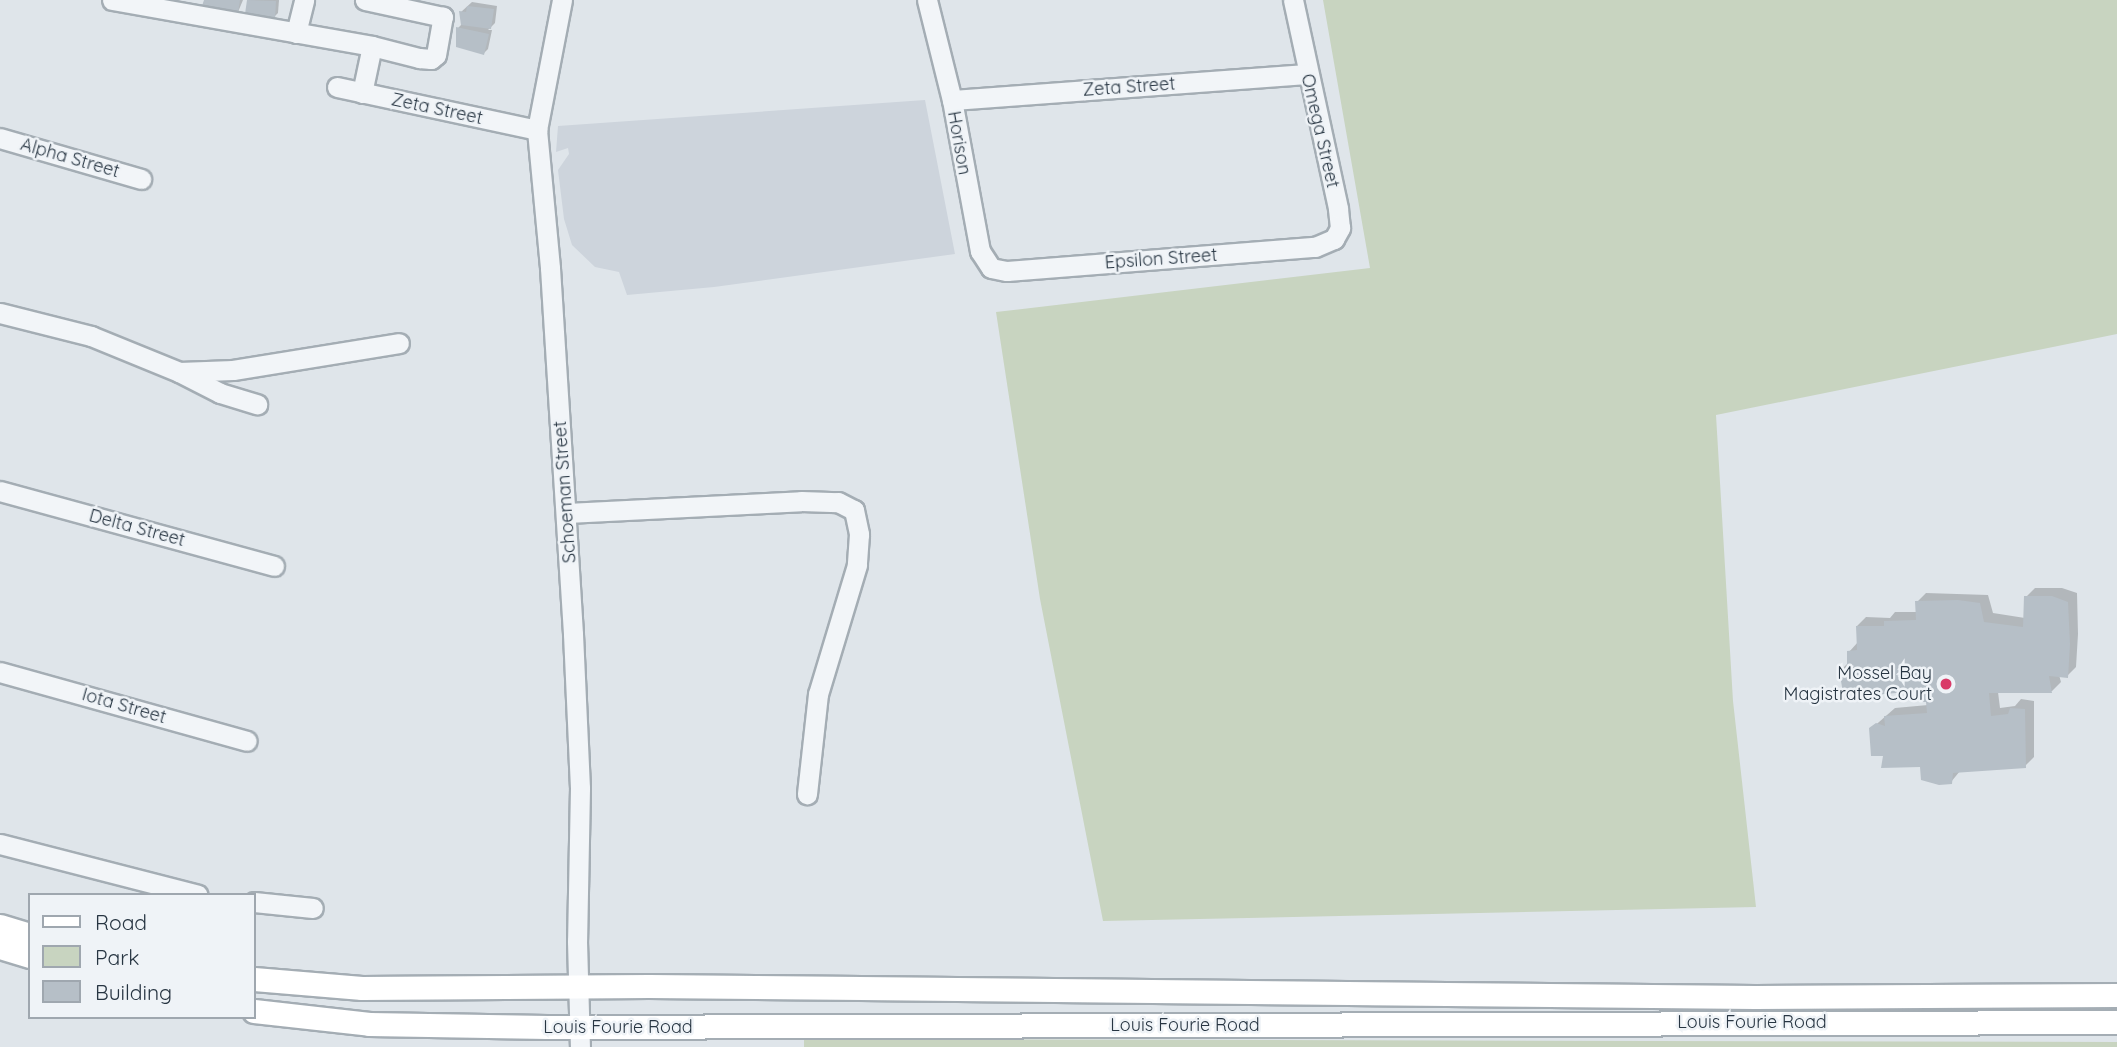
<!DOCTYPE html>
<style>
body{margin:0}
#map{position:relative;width:2117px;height:1047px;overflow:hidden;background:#dfe5ea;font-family:Quicksand,sans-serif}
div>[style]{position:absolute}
.built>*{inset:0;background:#cdd4dc}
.green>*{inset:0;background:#c8d4c0}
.shadow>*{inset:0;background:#0003}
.building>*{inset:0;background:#b6bfc7}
.roads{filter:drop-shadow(2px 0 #a4adb4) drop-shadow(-2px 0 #a4adb4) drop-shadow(0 2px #a4adb4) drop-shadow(0 -2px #a4adb4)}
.minor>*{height:19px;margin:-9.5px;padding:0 9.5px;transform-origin:9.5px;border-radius:9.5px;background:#f2f5f8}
.major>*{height:23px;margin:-11.5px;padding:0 11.5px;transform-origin:11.5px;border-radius:11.5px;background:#fff}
.dots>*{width:19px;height:19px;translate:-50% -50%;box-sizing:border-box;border:4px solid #eff3f7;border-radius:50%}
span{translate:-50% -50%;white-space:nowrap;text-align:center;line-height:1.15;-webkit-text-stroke:5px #eff3f7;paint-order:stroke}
.street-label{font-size:18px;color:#273542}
.poi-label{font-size:18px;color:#273542}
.right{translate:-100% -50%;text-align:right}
.legend{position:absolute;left:28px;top:893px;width:228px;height:126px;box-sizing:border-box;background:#eff3f7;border:2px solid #9fa7af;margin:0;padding:9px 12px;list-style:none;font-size:21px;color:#273542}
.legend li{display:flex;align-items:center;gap:14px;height:35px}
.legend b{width:35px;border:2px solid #9fa7af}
</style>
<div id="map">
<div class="built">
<div style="clip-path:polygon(925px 100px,955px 254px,714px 287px,627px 295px,619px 272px,595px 267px,572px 245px,564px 219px,558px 170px,569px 154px,568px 148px,556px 152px,558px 126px)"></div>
</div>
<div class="green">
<div style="clip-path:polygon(1323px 0,2117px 0,2117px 334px,1716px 415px,1733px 701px,1756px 907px,1103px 921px,1040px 599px,996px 312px,1370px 268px)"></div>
<div style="clip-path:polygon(804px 1039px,2117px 1042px,2117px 1047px,804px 1047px)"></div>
</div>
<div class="shadow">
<div style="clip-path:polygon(206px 0,243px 0,238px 12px)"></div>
<div style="clip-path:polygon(249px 0,279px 0,278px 13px,274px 17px,247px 12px)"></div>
<div style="clip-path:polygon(472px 2px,497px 6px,495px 23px,488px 30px,492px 30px,488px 49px,484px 53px,458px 28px,463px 23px,461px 12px)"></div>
<div style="clip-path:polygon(2035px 588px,2062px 588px,2077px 593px,2078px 634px,2076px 667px,2067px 676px,2059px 675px,2061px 682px,2052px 691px,1998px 692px,2000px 708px,2015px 706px,2021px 699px,2034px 701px,2034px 757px,2025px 766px,1960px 771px,1951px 782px,1871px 729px,1895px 708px,1928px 705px,1920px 690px,1841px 670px,1849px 662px,1849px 652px,1858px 642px,1857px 626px,1866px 617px,1890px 618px,1895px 612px,1918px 612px,1917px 602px,1926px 593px,1988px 595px,1993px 613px,2025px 618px,2026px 597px)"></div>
</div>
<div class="building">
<div style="clip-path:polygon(204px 0,240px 0,238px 13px,202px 6px)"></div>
<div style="clip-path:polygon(247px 0,276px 1px,275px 19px,245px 14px)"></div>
<div style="clip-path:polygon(467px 6px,494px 9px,491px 29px,461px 25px,459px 11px,466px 12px)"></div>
<div style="clip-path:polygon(456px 27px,489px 34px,484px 55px,456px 47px)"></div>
<div style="clip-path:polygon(2024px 596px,2052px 596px,2068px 602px,2070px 644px,2068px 678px,2049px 676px,2052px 693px,1989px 693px,1991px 716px,2008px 714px,2010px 708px,2025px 709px,2026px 768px,1953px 773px,1952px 784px,1939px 785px,1921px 780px,1920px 767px,1881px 768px,1883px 756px,1871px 756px,1869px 728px,1876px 723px,1885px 726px,1884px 716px,1927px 713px,1926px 702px,1920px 702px,1919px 691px,1873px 695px,1843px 693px,1839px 669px,1847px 668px,1847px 651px,1857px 650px,1856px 626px,1884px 626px,1884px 621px,1916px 620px,1915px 601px,1958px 600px,1980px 603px,1984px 622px,2023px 627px)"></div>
</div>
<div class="roads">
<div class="minor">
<div style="left:112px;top:0;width:264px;rotate:10deg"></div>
<div style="left:372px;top:46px;width:49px;rotate:14.3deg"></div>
<div style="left:419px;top:58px;width:12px;rotate:5deg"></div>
<div style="left:431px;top:59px;width:6px;rotate:-39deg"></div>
<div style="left:436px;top:55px;width:39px;rotate:-80deg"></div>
<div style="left:443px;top:17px;width:80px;rotate:-167.7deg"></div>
<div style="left:562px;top:0;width:132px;rotate:100.9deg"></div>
<div style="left:537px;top:130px;width:139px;rotate:84.6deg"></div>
<div style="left:550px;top:268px;width:367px;rotate:86.4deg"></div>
<div style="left:573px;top:634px;width:154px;rotate:87.4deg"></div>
<div style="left:580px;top:788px;width:153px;rotate:91.1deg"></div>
<div style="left:577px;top:941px;width:106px;rotate:88.4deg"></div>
<div style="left:927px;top:0;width:103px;rotate:76deg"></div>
<div style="left:952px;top:100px;width:154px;rotate:79.5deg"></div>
<div style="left:980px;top:251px;width:20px;rotate:57deg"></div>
<div style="left:991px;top:268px;width:16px;rotate:11deg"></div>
<div style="left:1007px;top:271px;width:309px;rotate:-4.5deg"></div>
<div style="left:1315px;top:247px;width:21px;rotate:-23deg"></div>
<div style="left:1334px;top:239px;width:13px;rotate:-61deg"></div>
<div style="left:1340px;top:228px;width:20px;rotate:-96deg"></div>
<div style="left:1338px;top:208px;width:213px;rotate:-102.2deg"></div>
<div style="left:296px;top:33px;width:34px;rotate:-76deg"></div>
<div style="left:337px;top:87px;width:205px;rotate:12.1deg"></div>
<div style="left:362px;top:93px;width:48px;rotate:-78deg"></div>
<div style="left:952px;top:100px;width:356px;rotate:-4.2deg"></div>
<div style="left:0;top:138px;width:147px;rotate:16.2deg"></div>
<div style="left:0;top:313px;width:94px;rotate:14.2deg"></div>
<div style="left:91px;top:336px;width:95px;rotate:22.2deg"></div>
<div style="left:179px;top:372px;width:54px;rotate:-2.1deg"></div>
<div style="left:233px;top:370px;width:168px;rotate:-9.2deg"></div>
<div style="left:181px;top:373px;width:44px;rotate:27.1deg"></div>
<div style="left:220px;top:393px;width:39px;rotate:17deg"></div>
<div style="left:0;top:491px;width:284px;rotate:15.3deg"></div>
<div style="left:567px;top:513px;width:234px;rotate:-2.9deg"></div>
<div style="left:801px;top:501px;width:37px;rotate:2deg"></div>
<div style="left:838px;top:502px;width:18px;rotate:27deg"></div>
<div style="left:854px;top:510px;width:25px;rotate:78deg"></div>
<div style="left:859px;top:534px;width:31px;rotate:94deg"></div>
<div style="left:857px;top:565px;width:135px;rotate:106.8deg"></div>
<div style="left:818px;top:694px;width:101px;rotate:96.3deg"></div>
<div style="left:0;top:672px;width:256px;rotate:15.6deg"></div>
<div style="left:0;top:844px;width:204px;rotate:14.4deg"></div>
<div style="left:254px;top:902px;width:59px;rotate:5.8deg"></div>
</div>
<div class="major">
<div style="left:0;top:926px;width:31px;rotate:17deg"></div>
<div style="left:0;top:947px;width:31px;rotate:17deg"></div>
<div style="left:254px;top:979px;width:108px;rotate:4.8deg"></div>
<div style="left:362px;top:988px;width:287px;rotate:-0.4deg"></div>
<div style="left:649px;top:986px;width:1106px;rotate:0.57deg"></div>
<div style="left:1755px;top:997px;width:362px;rotate:-0.3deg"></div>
<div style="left:254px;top:1011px;width:116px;rotate:6.4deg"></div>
<div style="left:369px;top:1024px;width:178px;rotate:1deg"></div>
<div style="left:547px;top:1027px;width:1570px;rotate:-0.18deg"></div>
</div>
</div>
<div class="dots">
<div style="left:1946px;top:684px;background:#d93a68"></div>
</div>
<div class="street-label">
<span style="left:1129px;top:87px;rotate:-4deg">Zeta Street</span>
<span style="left:437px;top:109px;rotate:12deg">Zeta Street</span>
<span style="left:1320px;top:131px;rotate:77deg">Omega Street</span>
<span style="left:959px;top:143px;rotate:80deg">Horison</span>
<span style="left:70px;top:158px;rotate:16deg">Alpha Street</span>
<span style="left:1161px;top:259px;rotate:-4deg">Epsilon Street</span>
<span style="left:565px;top:492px;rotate:-94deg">Schoeman Street</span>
<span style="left:137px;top:528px;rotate:15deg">Delta Street</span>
<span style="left:124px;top:706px;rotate:16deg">Iota Street</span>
<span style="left:1752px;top:1022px">Louis Fourie Road</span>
<span style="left:1185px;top:1025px">Louis Fourie Road</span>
<span style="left:618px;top:1027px">Louis Fourie Road</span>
</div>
<div class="poi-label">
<span class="right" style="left:1932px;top:684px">Mossel Bay<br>Magistrates Court</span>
</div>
<ul class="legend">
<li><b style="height:9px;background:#fff"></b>Road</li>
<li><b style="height:19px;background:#c8d4c0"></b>Park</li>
<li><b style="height:19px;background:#b6bfc7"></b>Building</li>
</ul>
</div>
